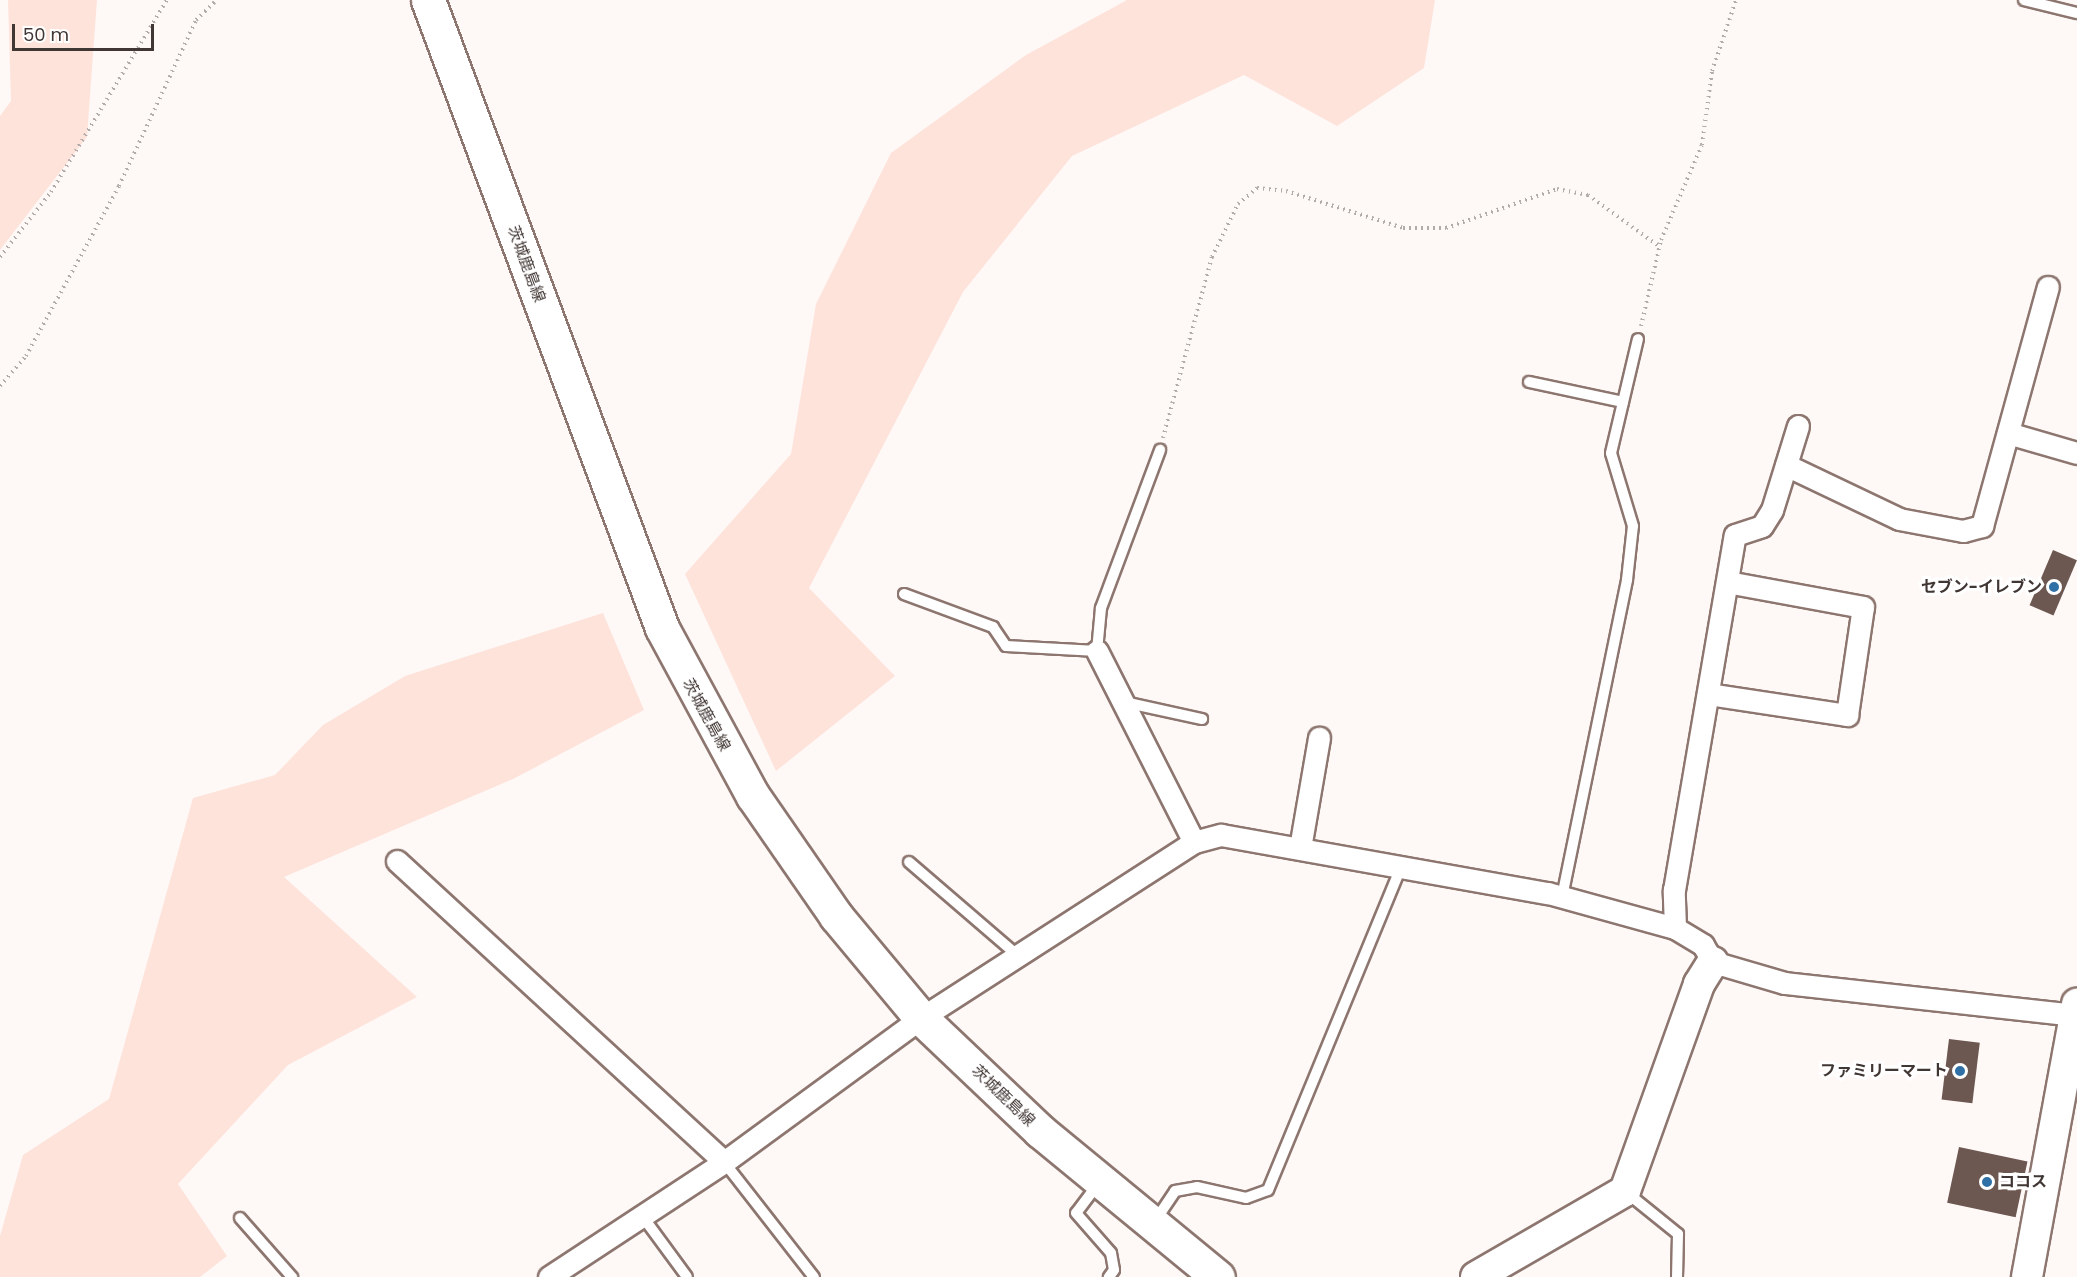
<!DOCTYPE html>
<meta charset="utf-8">
<style>
body{margin:0}
#map{position:relative;width:2077px;height:1277px;overflow:hidden;background:#fef9f7;font-family:Poppins,"Noto Sans JP",sans-serif}
div>[style]{position:absolute}
.green>*{inset:0;background:#fee3db}
.building>*{inset:0;background:#6d5751;transform-origin:0 0}
.path>*{height:4px;margin-top:-2px;transform-origin:0;background:repeating-linear-gradient(90deg,#b2aba9 0 1.5px,transparent 0 6px)}
.roads{filter:drop-shadow(2px 0 #8d766f) drop-shadow(-2px 0 #8d766f) drop-shadow(0 2px #8d766f) drop-shadow(0 -2px #8d766f)}
.lane>*{height:10px;margin:-5px;padding:0 5px;transform-origin:5px;border-radius:5px;background:#fff}
.street>*{height:21px;margin:-10.5px;padding:0 10.5px;transform-origin:10.5px;border-radius:10.5px;background:#fff}
.secondary>*{height:30px;margin:-15px;padding:0 15px;transform-origin:15px;border-radius:15px;background:#fff}
.primary>*{height:33px;margin:-16.5px;padding:0 16.5px;transform-origin:16.5px;border-radius:16.5px;background:#fff}
.dots>*{width:16px;height:16px;translate:-50% -50%;box-sizing:border-box;border:3px solid #fff;border-radius:50%}
span{translate:-50% -50%;white-space:nowrap;text-align:center;line-height:1.15;-webkit-text-stroke:6px #fff;paint-order:stroke}
.street-label{font-size:16px;color:#403633}
.poi-label{font-size:16px;color:#403633;font-weight:700}
.right{translate:-100% -50%;text-align:right}
.left{translate:0 -50%;text-align:left}
.scale{position:absolute;left:12px;top:24px;width:142px;height:27px;box-sizing:border-box;border:3px solid #403633;border-top:0;padding-left:8px;font-size:18px;line-height:21px;white-space:nowrap;color:#403633;-webkit-text-stroke:4px #fff;paint-order:stroke}
</style>
<div id="map">
<div class="green">
<div style="clip-path:polygon(8px 0,97px 0,87px 137px,0 250px,0 116px,11px 101px)"></div>
<div style="clip-path:polygon(1127px 0,1435px 0,1424px 68px,1337px 126px,1244px 75px,1072px 156px,963px 292px,809px 588px,895px 676px,776px 771px,685px 574px,791px 454px,816px 304px,891px 153px,1026px 55px)"></div>
<div style="clip-path:polygon(603px 613px,644px 710px,513px 779px,284px 877px,417px 997px,288px 1065px,178px 1184px,227px 1256px,200px 1277px,0 1277px,0 1236px,23px 1155px,109px 1099px,193px 798px,275px 775px,323px 725px,405px 676px)"></div>
</div>
<div class="building">
<div style="left:2053px;top:550px;width:26px;height:60px;rotate:23deg"></div>
<div style="left:1949px;top:1039px;width:31px;height:61px;rotate:7deg"></div>
<div style="left:1959px;top:1147px;width:70px;height:57px;rotate:12deg"></div>
</div>
<div class="path">
<div style="left:0;top:257px;width:83px;rotate:-51.9deg"></div>
<div style="left:51px;top:192px;width:224px;rotate:-58.9deg"></div>
<div style="left:1641px;top:326px;width:88px;rotate:-76.9deg"></div>
<div style="left:1661px;top:240px;width:103px;rotate:-66.7deg"></div>
<div style="left:1702px;top:145px;width:75px;rotate:-82.3deg"></div>
<div style="left:1712px;top:71px;width:75px;rotate:-71.3deg"></div>
<div style="left:0;top:386px;width:40px;rotate:-49deg"></div>
<div style="left:26px;top:356px;width:194px;rotate:-61.3deg"></div>
<div style="left:119px;top:186px;width:183px;rotate:-65.1deg"></div>
<div style="left:196px;top:20px;width:29px;rotate:-44deg"></div>
<div style="left:1163px;top:438px;width:188px;rotate:-74.9deg"></div>
<div style="left:1212px;top:257px;width:59px;rotate:-63.9deg"></div>
<div style="left:1238px;top:204px;width:25px;rotate:-40deg"></div>
<div style="left:1257px;top:188px;width:29px;rotate:6deg"></div>
<div style="left:1286px;top:191px;width:123px;rotate:17.5deg"></div>
<div style="left:1403px;top:228px;width:43px"></div>
<div style="left:1446px;top:228px;width:118px;rotate:-19.4deg"></div>
<div style="left:1557px;top:189px;width:32px;rotate:11deg"></div>
<div style="left:1588px;top:195px;width:89px;rotate:35.8deg"></div>
</div>
<div class="roads">
<div class="lane">
<div style="left:2024px;top:0;width:55px;rotate:13.8deg"></div>
<div style="left:1529px;top:382px;width:96px;rotate:12deg"></div>
<div style="left:904px;top:594px;width:95px;rotate:20.3deg"></div>
<div style="left:993px;top:627px;width:23px;rotate:56deg"></div>
<div style="left:1006px;top:646px;width:91px;rotate:3.1deg"></div>
<div style="left:1097px;top:651px;width:43px;rotate:-84.7deg"></div>
<div style="left:1101px;top:608px;width:169px;rotate:-69.5deg"></div>
<div style="left:1124px;top:702px;width:80px;rotate:12.3deg"></div>
<div style="left:909px;top:862px;width:143px;rotate:40.7deg"></div>
<div style="left:1562px;top:897px;width:324px;rotate:-78.4deg"></div>
<div style="left:1627px;top:580px;width:54px;rotate:-83.7deg"></div>
<div style="left:1633px;top:526px;width:76px;rotate:-106.8deg"></div>
<div style="left:1611px;top:453px;width:117px;rotate:-76.7deg"></div>
<div style="left:724px;top:1162px;width:146px;rotate:52deg"></div>
<div style="left:1098px;top:1184px;width:36px;rotate:127deg"></div>
<div style="left:1076px;top:1213px;width:53px;rotate:48.8deg"></div>
<div style="left:1111px;top:1253px;width:17px;rotate:80deg"></div>
<div style="left:1114px;top:1270px;width:9px;rotate:126deg"></div>
<div style="left:1626px;top:1192px;width:67px;rotate:38.9deg"></div>
<div style="left:1678px;top:1234px;width:43px;rotate:91.3deg"></div>
<div style="left:643px;top:1217px;width:74px;rotate:53.7deg"></div>
<div style="left:240px;top:1218px;width:79px;rotate:48.6deg"></div>
<div style="left:1155px;top:1221px;width:36px;rotate:-56deg"></div>
<div style="left:1175px;top:1191px;width:22px;rotate:-10deg"></div>
<div style="left:1197px;top:1187px;width:50px;rotate:12.7deg"></div>
<div style="left:1246px;top:1198px;width:23px;rotate:-20deg"></div>
<div style="left:1268px;top:1190px;width:352px;rotate:-67.6deg"></div>
</div>
<div class="street">
<div style="left:2008px;top:433px;width:72px;rotate:16.2deg"></div>
<div style="left:1786px;top:465px;width:125px;rotate:25.5deg"></div>
<div style="left:1899px;top:519px;width:65px;rotate:10.6deg"></div>
<div style="left:1963px;top:531px;width:20px;rotate:-15deg"></div>
<div style="left:1982px;top:526px;width:248px;rotate:-74.6deg"></div>
<div style="left:1097px;top:651px;width:214px;rotate:63.1deg"></div>
<div style="left:1708px;top:694px;width:141px;rotate:8.6deg"></div>
<div style="left:1847px;top:715px;width:109px;rotate:-81.6deg"></div>
<div style="left:1863px;top:607px;width:138px;rotate:-169.6deg"></div>
<div style="left:1300px;top:848px;width:112px;rotate:-80.2deg"></div>
<div style="left:397px;top:861px;width:444px;rotate:42.6deg"></div>
<div style="left:1675px;top:928px;width:38px;rotate:-92deg"></div>
<div style="left:1674px;top:890px;width:360px;rotate:-80.3deg"></div>
<div style="left:1735px;top:535px;width:28px;rotate:-18deg"></div>
<div style="left:1762px;top:526px;width:19px;rotate:-58deg"></div>
<div style="left:1772px;top:510px;width:88px;rotate:-72.8deg"></div>
<div style="left:549px;top:1277px;width:209px;rotate:-33.3deg"></div>
<div style="left:724px;top:1162px;width:244px;rotate:-36.2deg"></div>
<div style="left:921px;top:1018px;width:325px;rotate:-32.8deg"></div>
<div style="left:1194px;top:842px;width:28px;rotate:-15deg"></div>
<div style="left:1221px;top:835px;width:332px;rotate:10.1deg"></div>
<div style="left:1548px;top:893px;width:132px;rotate:15.4deg"></div>
<div style="left:1675px;top:928px;width:33px;rotate:31deg"></div>
<div style="left:1703px;top:945px;width:20px;rotate:60deg"></div>
<div style="left:1713px;top:962px;width:75px;rotate:16.3deg"></div>
<div style="left:1785px;top:983px;width:293px;rotate:6.3deg"></div>
</div>
<div class="secondary">
<div style="left:1476px;top:1277px;width:172px;rotate:-30deg"></div>
<div style="left:1625px;top:1191px;width:220px;rotate:-70.3deg"></div>
<div style="left:1699px;top:984px;width:26px;rotate:-58deg"></div>
<div style="left:2027px;top:1277px;width:278px;rotate:-79.6deg"></div>
</div>
<div class="primary">
<div style="left:428px;top:0;width:670px;rotate:69.56deg"></div>
<div style="left:662px;top:628px;width:191px;rotate:61.6deg"></div>
<div style="left:753px;top:796px;width:146px;rotate:55.3deg"></div>
<div style="left:836px;top:916px;width:133px;rotate:50.2deg"></div>
<div style="left:921px;top:1018px;width:164px;rotate:43.5deg"></div>
<div style="left:1040px;top:1131px;width:230px;rotate:39.4deg"></div>
</div>
</div>
<div class="dots">
<div style="left:2054px;top:587px;background:#2f70a6"></div>
<div style="left:1960px;top:1071px;background:#2f70a6"></div>
<div style="left:1987px;top:1182px;background:#2f70a6"></div>
</div>
<div class="street-label">
<span style="left:526px;top:264px;rotate:70deg">茨城鹿島線</span>
<span style="left:706px;top:715px;rotate:61deg">茨城鹿島線</span>
<span style="left:1003px;top:1096px;rotate:44deg">茨城鹿島線</span>
</div>
<div class="poi-label">
<span class="right" style="left:2042px;top:587px">セブン-イレブン</span>
<span class="right" style="left:1948px;top:1071px">ファミリーマート</span>
<span class="left" style="left:1999px;top:1182px">ココス</span>
</div>
<div class="scale">50 m</div>
</div>
